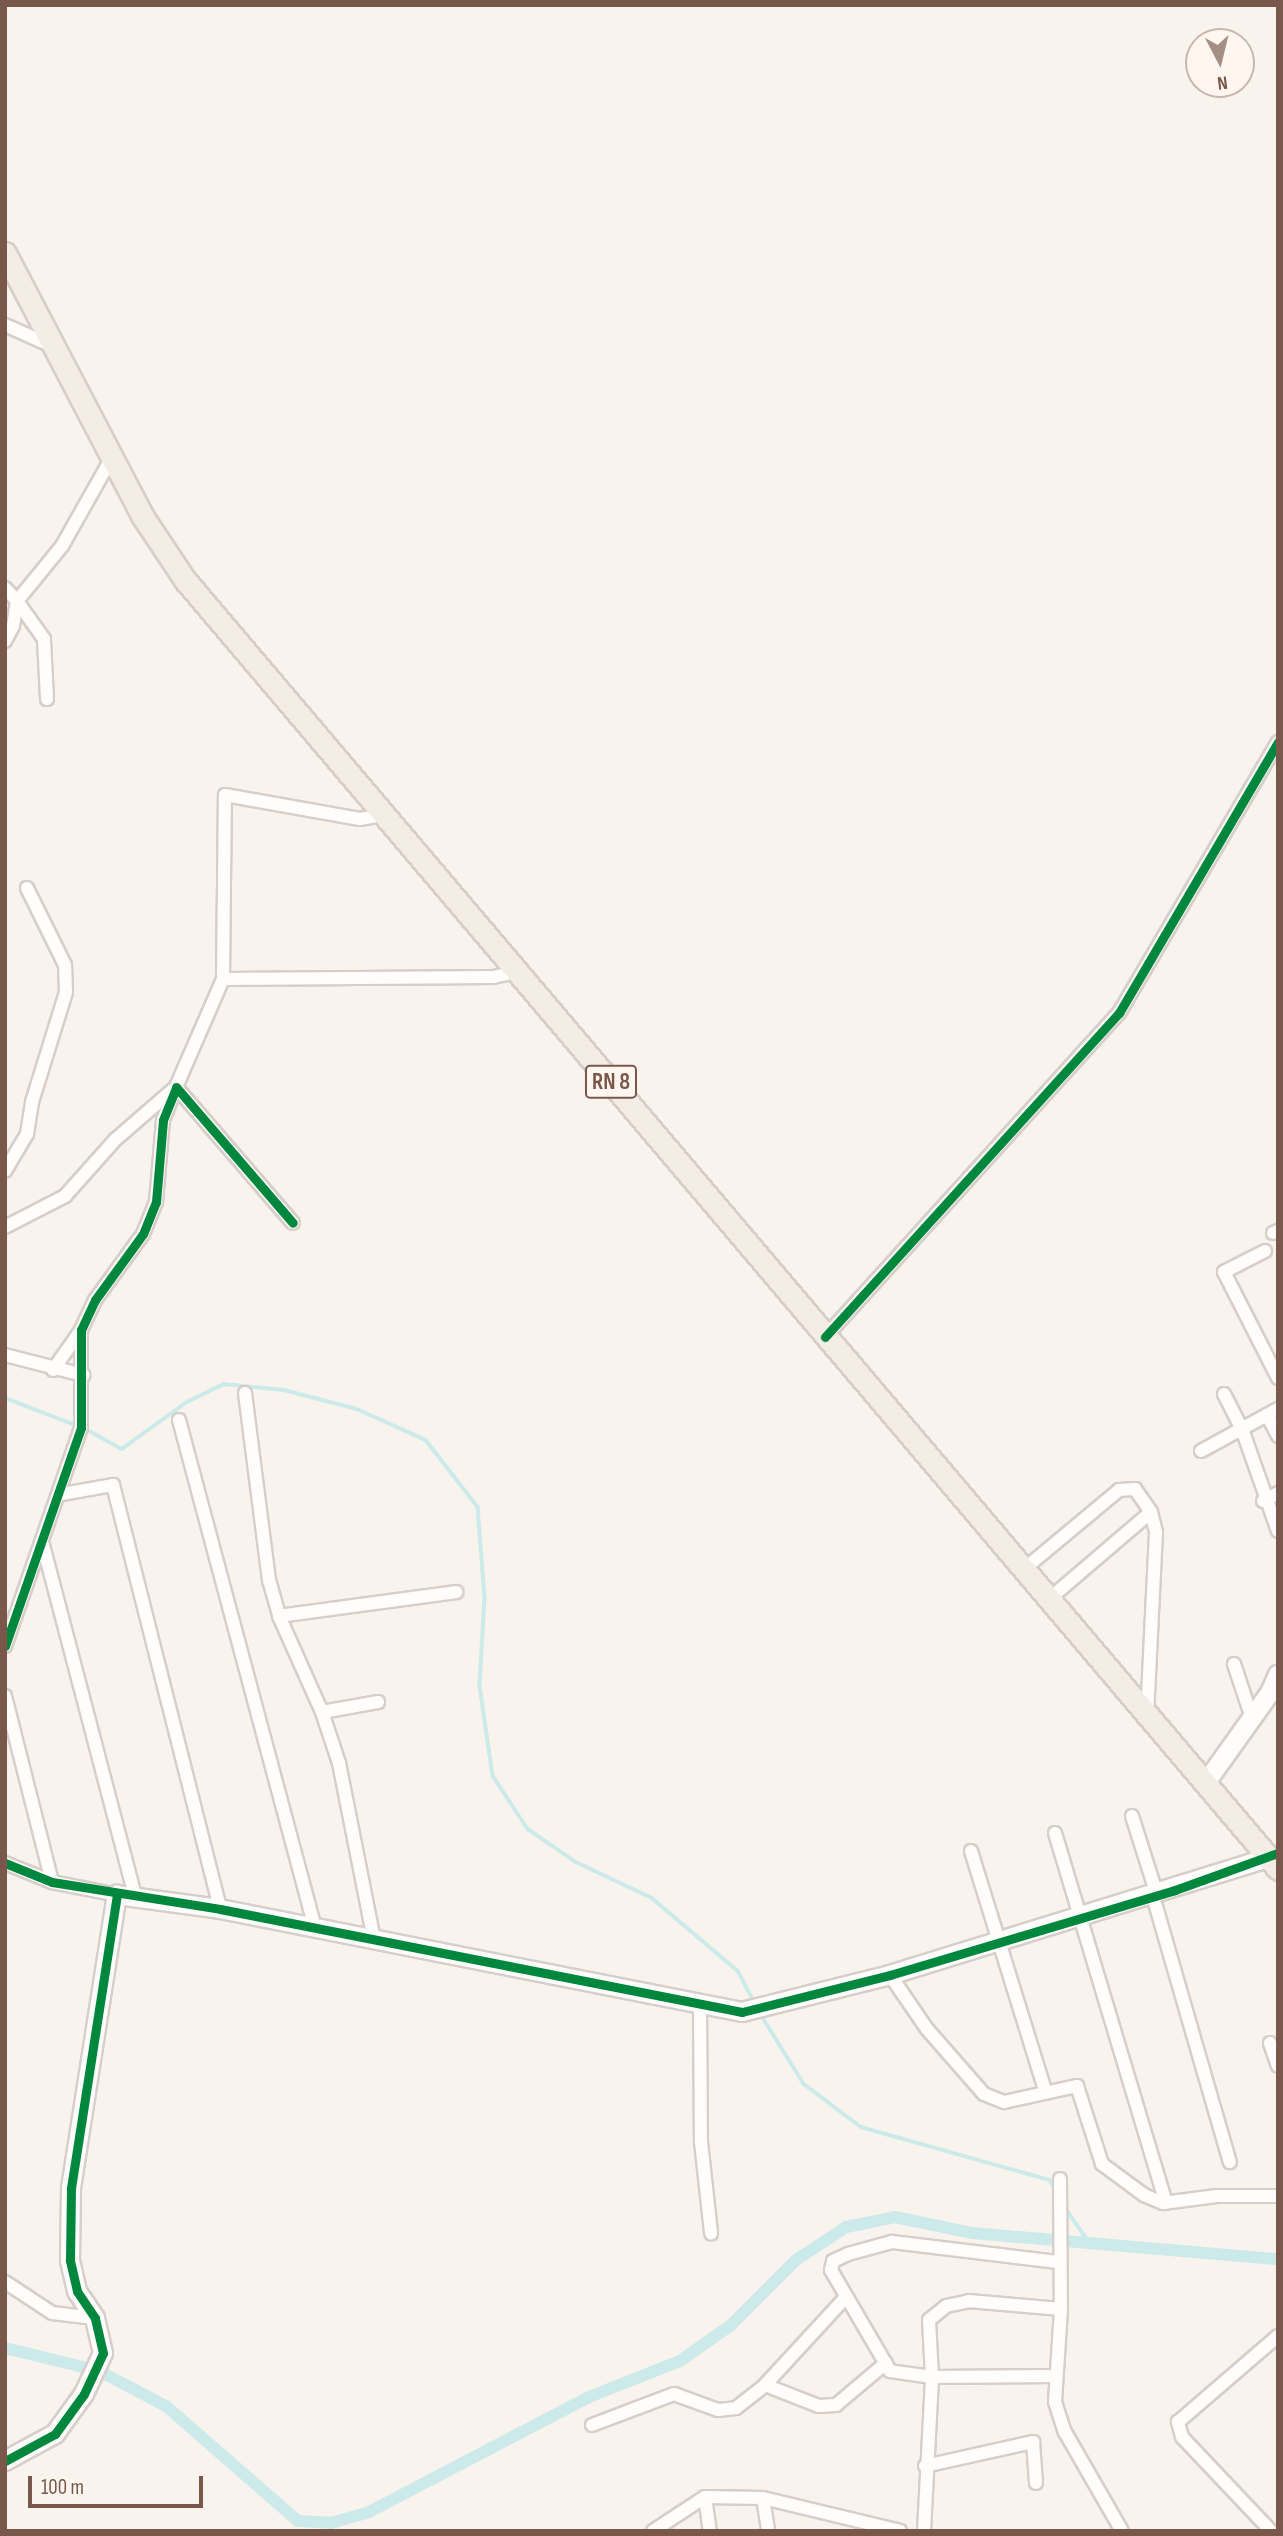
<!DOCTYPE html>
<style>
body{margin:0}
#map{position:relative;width:1283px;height:2536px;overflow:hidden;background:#f8f3ed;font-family:"Sofia Sans Condensed",sans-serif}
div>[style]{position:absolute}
.stream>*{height:3.5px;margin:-1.75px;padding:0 1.75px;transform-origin:1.75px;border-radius:1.75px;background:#cdeaea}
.canal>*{height:12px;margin:-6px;padding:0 6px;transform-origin:6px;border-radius:6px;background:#cdeaea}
.roads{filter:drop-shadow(2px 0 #d7ceca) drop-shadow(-2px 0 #d7ceca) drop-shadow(0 2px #d7ceca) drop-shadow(0 -2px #d7ceca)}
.street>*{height:12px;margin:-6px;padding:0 6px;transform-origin:6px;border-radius:6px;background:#fefdfc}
.secondary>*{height:18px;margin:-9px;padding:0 9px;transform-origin:9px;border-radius:9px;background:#fefdfc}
.primary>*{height:21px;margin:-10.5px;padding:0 10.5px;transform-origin:10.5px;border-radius:10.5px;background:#f3ede6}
.cycleway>*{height:9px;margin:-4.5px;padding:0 4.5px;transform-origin:4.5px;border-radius:4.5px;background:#00873e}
span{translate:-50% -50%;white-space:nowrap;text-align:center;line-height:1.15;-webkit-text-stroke:7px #fff7ef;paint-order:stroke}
.shield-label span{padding:2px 5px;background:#fff7ef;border:2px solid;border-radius:5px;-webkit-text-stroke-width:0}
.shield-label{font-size:23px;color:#79574a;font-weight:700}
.frame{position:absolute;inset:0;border:7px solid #79574a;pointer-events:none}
.north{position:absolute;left:1185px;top:28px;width:70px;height:70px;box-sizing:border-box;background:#fff7ef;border:2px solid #c9b7ad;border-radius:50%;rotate:173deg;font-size:19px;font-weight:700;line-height:28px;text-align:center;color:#79574a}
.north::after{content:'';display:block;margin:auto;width:24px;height:32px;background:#a58e83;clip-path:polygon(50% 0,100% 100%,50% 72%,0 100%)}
.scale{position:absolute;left:28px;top:2476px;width:175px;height:32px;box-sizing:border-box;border:4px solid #79574a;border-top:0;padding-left:9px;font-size:21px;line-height:24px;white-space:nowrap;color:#79574a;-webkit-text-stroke:5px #fff7ef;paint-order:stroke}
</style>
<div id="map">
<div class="stream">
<div style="left:5px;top:1398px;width:78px;rotate:21deg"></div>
<div style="left:86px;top:1429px;width:41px;rotate:29.1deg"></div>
<div style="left:122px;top:1449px;width:80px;rotate:-35.9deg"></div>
<div style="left:187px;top:1402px;width:41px;rotate:-25.9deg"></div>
<div style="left:224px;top:1384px;width:60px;rotate:5.7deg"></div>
<div style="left:284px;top:1390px;width:75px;rotate:14.6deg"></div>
<div style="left:357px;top:1409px;width:76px;rotate:24.2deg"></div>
<div style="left:426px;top:1440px;width:85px;rotate:52.2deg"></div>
<div style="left:478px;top:1507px;width:91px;rotate:85.6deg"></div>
<div style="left:485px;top:1598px;width:88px;rotate:93.3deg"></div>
<div style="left:480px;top:1686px;width:91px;rotate:81.8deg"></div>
<div style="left:493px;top:1776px;width:64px;rotate:56.6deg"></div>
<div style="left:528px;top:1829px;width:58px;rotate:34.5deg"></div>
<div style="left:576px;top:1862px;width:84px;rotate:25.3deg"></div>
<div style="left:652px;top:1898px;width:113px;rotate:40.3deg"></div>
<div style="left:738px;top:1971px;width:36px;rotate:62deg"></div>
<div style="left:760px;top:2013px;width:84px;rotate:58.2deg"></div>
<div style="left:804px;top:2084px;width:71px;rotate:37deg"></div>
<div style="left:861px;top:2127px;width:196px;rotate:15.7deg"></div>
<div style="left:1050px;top:2180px;width:12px;rotate:59deg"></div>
<div style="left:1064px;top:2206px;width:47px;rotate:55.3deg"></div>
</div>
<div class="canal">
<div style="left:5px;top:2348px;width:97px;rotate:13.7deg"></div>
<div style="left:99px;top:2371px;width:76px;rotate:27.6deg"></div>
<div style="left:166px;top:2406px;width:175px;rotate:41.1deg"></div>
<div style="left:298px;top:2521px;width:33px;rotate:3deg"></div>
<div style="left:331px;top:2523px;width:40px;rotate:-16deg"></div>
<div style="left:369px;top:2512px;width:248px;rotate:-27.6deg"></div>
<div style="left:589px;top:2397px;width:98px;rotate:-21.6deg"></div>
<div style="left:680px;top:2361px;width:62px;rotate:-35.2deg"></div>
<div style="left:731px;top:2325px;width:92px;rotate:-45deg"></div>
<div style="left:796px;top:2260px;width:60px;rotate:-33.4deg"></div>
<div style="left:846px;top:2227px;width:50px;rotate:-11.5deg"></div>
<div style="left:895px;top:2217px;width:79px;rotate:11.7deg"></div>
<div style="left:972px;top:2233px;width:307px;rotate:4.9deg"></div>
</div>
<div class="roads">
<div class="street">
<div style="left:5px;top:325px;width:54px;rotate:24.2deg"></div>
<div style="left:5px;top:588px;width:18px;rotate:47deg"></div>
<div style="left:17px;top:601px;width:25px;rotate:99deg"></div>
<div style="left:13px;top:626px;width:17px;rotate:118deg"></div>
<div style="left:47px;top:699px;width:60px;rotate:-92.9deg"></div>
<div style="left:44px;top:639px;width:47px;rotate:-125.4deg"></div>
<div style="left:17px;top:601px;width:71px;rotate:-50.7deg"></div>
<div style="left:62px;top:546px;width:100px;rotate:-60.6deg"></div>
<div style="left:223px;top:979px;width:270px;rotate:-0.4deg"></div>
<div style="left:493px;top:977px;width:25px;rotate:-12deg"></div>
<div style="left:5px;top:1171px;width:43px;rotate:-59.3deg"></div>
<div style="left:27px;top:1134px;width:32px;rotate:-81deg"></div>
<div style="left:32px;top:1102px;width:115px;rotate:-72.8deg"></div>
<div style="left:66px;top:992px;width:27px;rotate:-92deg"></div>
<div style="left:65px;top:965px;width:86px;rotate:-116.3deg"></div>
<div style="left:5px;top:1227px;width:68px;rotate:-27.3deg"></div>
<div style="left:65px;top:1196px;width:76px;rotate:-48.2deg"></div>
<div style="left:116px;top:1139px;width:79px;rotate:-40.9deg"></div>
<div style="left:176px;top:1087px;width:118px;rotate:-66.5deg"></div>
<div style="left:223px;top:979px;width:184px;rotate:-89.4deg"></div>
<div style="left:225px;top:795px;width:137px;rotate:10.1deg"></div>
<div style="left:360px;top:819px;width:23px;rotate:-10deg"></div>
<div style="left:1273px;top:1233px;width:5px;rotate:-22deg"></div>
<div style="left:1265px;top:1251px;width:46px;rotate:152.9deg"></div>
<div style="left:1224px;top:1272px;width:119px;rotate:63deg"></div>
<div style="left:825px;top:1337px;width:438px;rotate:-47.8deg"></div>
<div style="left:1119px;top:1013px;width:314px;rotate:-59.6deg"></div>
<div style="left:5px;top:1355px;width:81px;rotate:14.4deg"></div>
<div style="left:53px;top:1370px;width:49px;rotate:-55deg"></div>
<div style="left:245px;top:1393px;width:189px;rotate:82.7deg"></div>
<div style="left:269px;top:1580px;width:37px;rotate:74deg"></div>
<div style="left:279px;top:1616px;width:105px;rotate:65.9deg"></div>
<div style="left:322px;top:1712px;width:54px;rotate:71.6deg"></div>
<div style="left:339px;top:1763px;width:180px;rotate:78.8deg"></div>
<div style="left:1224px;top:1394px;width:39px;rotate:63deg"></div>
<div style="left:1242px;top:1429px;width:108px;rotate:70.6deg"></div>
<div style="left:1267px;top:1415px;width:24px;rotate:62deg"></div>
<div style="left:179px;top:1420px;width:526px;rotate:75.01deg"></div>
<div style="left:1201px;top:1451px;width:88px;rotate:-28.6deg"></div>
<div style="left:62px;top:1494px;width:52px;rotate:-10deg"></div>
<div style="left:113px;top:1485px;width:437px;rotate:75.8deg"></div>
<div style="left:1263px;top:1501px;width:17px;rotate:-28deg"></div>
<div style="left:43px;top:1545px;width:362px;rotate:75.3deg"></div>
<div style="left:1023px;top:1570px;width:125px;rotate:-39.8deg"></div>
<div style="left:1119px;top:1490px;width:16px;rotate:-4deg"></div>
<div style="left:1135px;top:1489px;width:28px;rotate:55deg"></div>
<div style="left:1151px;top:1512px;width:21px;rotate:76deg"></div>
<div style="left:1156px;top:1532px;width:184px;rotate:92.8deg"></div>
<div style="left:1048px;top:1600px;width:135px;rotate:-40.5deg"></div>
<div style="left:279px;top:1616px;width:179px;rotate:-7.7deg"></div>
<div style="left:5px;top:1646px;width:231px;rotate:-70.8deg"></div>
<div style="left:81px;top:1428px;width:98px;rotate:-90deg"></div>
<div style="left:81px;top:1330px;width:33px;rotate:-65deg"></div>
<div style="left:95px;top:1300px;width:82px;rotate:-54deg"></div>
<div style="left:143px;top:1234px;width:35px;rotate:-68deg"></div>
<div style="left:156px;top:1202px;width:82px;rotate:-85.1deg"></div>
<div style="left:163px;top:1120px;width:35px;rotate:-68deg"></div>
<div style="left:176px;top:1087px;width:179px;rotate:49.3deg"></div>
<div style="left:1234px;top:1664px;width:57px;rotate:71.6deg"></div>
<div style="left:5px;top:1696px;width:192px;rotate:75.8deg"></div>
<div style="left:322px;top:1712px;width:57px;rotate:-10.1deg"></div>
<div style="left:1132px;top:1816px;width:83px;rotate:72.4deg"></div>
<div style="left:1055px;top:1833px;width:386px;rotate:73.3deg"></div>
<div style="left:971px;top:1851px;width:253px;rotate:72.8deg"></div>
<div style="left:5px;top:1863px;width:51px;rotate:22deg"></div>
<div style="left:52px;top:1882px;width:66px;rotate:11.3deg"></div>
<div style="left:1153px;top:1896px;width:277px;rotate:73.9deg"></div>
<div style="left:890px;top:1975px;width:65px;rotate:55.6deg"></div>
<div style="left:927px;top:2029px;width:86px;rotate:48.8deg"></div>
<div style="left:984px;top:2094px;width:22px;rotate:22deg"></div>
<div style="left:1004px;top:2102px;width:75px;rotate:-12.4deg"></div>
<div style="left:1077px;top:2086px;width:82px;rotate:72.2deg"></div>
<div style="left:1102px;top:2164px;width:52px;rotate:36.4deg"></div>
<div style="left:1144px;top:2195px;width:21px;rotate:23deg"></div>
<div style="left:1163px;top:2203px;width:54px;rotate:-7.4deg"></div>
<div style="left:1217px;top:2196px;width:61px"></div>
<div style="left:700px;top:2005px;width:137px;rotate:89.6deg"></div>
<div style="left:701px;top:2142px;width:92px;rotate:83.7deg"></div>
<div style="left:1270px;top:2043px;width:24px;rotate:71deg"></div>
<div style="left:1060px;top:2179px;width:130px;rotate:89.6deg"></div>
<div style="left:1061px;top:2309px;width:93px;rotate:93.7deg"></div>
<div style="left:1055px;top:2402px;width:32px;rotate:72deg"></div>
<div style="left:1065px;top:2432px;width:114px;rotate:60.1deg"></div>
<div style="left:5px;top:2282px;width:56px;rotate:33.4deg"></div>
<div style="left:52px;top:2313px;width:43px;rotate:6.6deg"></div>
<div style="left:1054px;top:2376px;width:122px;rotate:179.5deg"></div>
<div style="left:932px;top:2377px;width:42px;rotate:-171.9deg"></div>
<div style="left:890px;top:2371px;width:117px;rotate:-120.3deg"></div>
<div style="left:831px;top:2270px;width:9px;rotate:-77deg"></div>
<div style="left:833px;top:2261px;width:17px;rotate:-25deg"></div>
<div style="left:848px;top:2254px;width:46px;rotate:-15.3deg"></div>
<div style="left:892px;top:2242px;width:167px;rotate:6.9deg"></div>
<div style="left:765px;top:2385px;width:58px;rotate:21.3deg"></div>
<div style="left:819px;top:2406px;width:17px;rotate:-3deg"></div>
<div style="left:836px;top:2405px;width:65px;rotate:-40deg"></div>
<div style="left:592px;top:2425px;width:88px;rotate:-20.7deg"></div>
<div style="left:674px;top:2394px;width:47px;rotate:20deg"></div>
<div style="left:718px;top:2410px;width:18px;rotate:-6deg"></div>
<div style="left:736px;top:2408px;width:37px;rotate:-38deg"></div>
<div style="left:765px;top:2385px;width:118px;rotate:-47.4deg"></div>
<div style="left:925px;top:2466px;width:111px;rotate:-12.5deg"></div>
<div style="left:1033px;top:2442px;width:41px;rotate:85.8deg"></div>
<div style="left:705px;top:2497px;width:34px;rotate:82deg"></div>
<div style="left:763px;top:2498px;width:33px;rotate:81deg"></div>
<div style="left:653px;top:2531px;width:62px;rotate:-33.2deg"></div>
<div style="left:705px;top:2497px;width:58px;rotate:1deg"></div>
<div style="left:763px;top:2498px;width:141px;rotate:13.5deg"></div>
<div style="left:924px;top:2531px;width:154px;rotate:-87deg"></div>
<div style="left:932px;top:2377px;width:57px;rotate:-93deg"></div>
<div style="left:929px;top:2320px;width:22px;rotate:-39deg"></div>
<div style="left:946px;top:2306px;width:24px;rotate:-12deg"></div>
<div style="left:969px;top:2301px;width:92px;rotate:5deg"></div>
<div style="left:1271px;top:2531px;width:129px;rotate:-133.4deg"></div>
<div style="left:1182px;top:2437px;width:16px;rotate:-105deg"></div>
<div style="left:1178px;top:2422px;width:132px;rotate:-40.7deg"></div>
</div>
<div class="secondary">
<div style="left:1205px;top:1784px;width:112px;rotate:-54.5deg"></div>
<div style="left:1270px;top:1693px;width:20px;rotate:-66deg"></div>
<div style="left:5px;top:2461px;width:57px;rotate:-28.4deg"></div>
<div style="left:55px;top:2434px;width:49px;rotate:-54.1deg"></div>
<div style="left:84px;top:2394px;width:45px;rotate:-65.1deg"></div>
<div style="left:103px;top:2353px;width:36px;rotate:-103deg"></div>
<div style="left:95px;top:2318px;width:32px;rotate:-124deg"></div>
<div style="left:77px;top:2291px;width:32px;rotate:-103deg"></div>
<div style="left:70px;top:2260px;width:72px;rotate:-89.2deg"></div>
<div style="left:71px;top:2188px;width:297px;rotate:-81.1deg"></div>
<div style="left:117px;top:1895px;width:104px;rotate:7.7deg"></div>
<div style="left:220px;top:1909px;width:532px;rotate:11.16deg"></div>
<div style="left:742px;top:2012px;width:153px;rotate:-14deg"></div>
<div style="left:890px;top:1975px;width:396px;rotate:-17.2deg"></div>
</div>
<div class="primary">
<div style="left:5px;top:253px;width:298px;rotate:62.4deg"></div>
<div style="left:143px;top:517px;width:76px;rotate:56.3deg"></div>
<div style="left:185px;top:580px;width:1690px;rotate:49.7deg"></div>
</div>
</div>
<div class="cycleway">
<div style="left:825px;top:1337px;width:438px;rotate:-47.8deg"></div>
<div style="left:1119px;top:1013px;width:314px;rotate:-59.6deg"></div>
<div style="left:5px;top:1646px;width:231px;rotate:-70.8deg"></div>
<div style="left:81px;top:1428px;width:98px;rotate:-90deg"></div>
<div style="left:81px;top:1330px;width:33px;rotate:-65deg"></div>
<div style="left:95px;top:1300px;width:82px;rotate:-54deg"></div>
<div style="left:143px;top:1234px;width:35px;rotate:-68deg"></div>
<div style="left:156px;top:1202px;width:82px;rotate:-85.1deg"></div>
<div style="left:163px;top:1120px;width:35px;rotate:-68deg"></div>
<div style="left:176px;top:1087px;width:179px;rotate:49.3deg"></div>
<div style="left:5px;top:1863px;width:51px;rotate:22deg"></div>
<div style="left:52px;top:1882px;width:170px;rotate:9.1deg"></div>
<div style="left:220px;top:1909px;width:532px;rotate:11.16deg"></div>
<div style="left:742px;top:2012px;width:153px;rotate:-14deg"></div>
<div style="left:890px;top:1975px;width:297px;rotate:-16.6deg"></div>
<div style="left:1175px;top:1890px;width:109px;rotate:-19.8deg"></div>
<div style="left:5px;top:2461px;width:57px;rotate:-28.4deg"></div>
<div style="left:55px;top:2434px;width:49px;rotate:-54.1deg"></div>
<div style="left:84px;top:2394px;width:45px;rotate:-65.1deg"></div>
<div style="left:103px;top:2353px;width:36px;rotate:-103deg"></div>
<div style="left:95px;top:2318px;width:32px;rotate:-124deg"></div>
<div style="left:77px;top:2291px;width:32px;rotate:-103deg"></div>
<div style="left:70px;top:2260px;width:72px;rotate:-89.2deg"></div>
<div style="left:71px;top:2188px;width:297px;rotate:-81.1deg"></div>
</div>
<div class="shield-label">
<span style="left:611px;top:1082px">RN 8</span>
</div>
<div class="frame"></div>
<div class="north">N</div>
<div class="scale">100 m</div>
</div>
